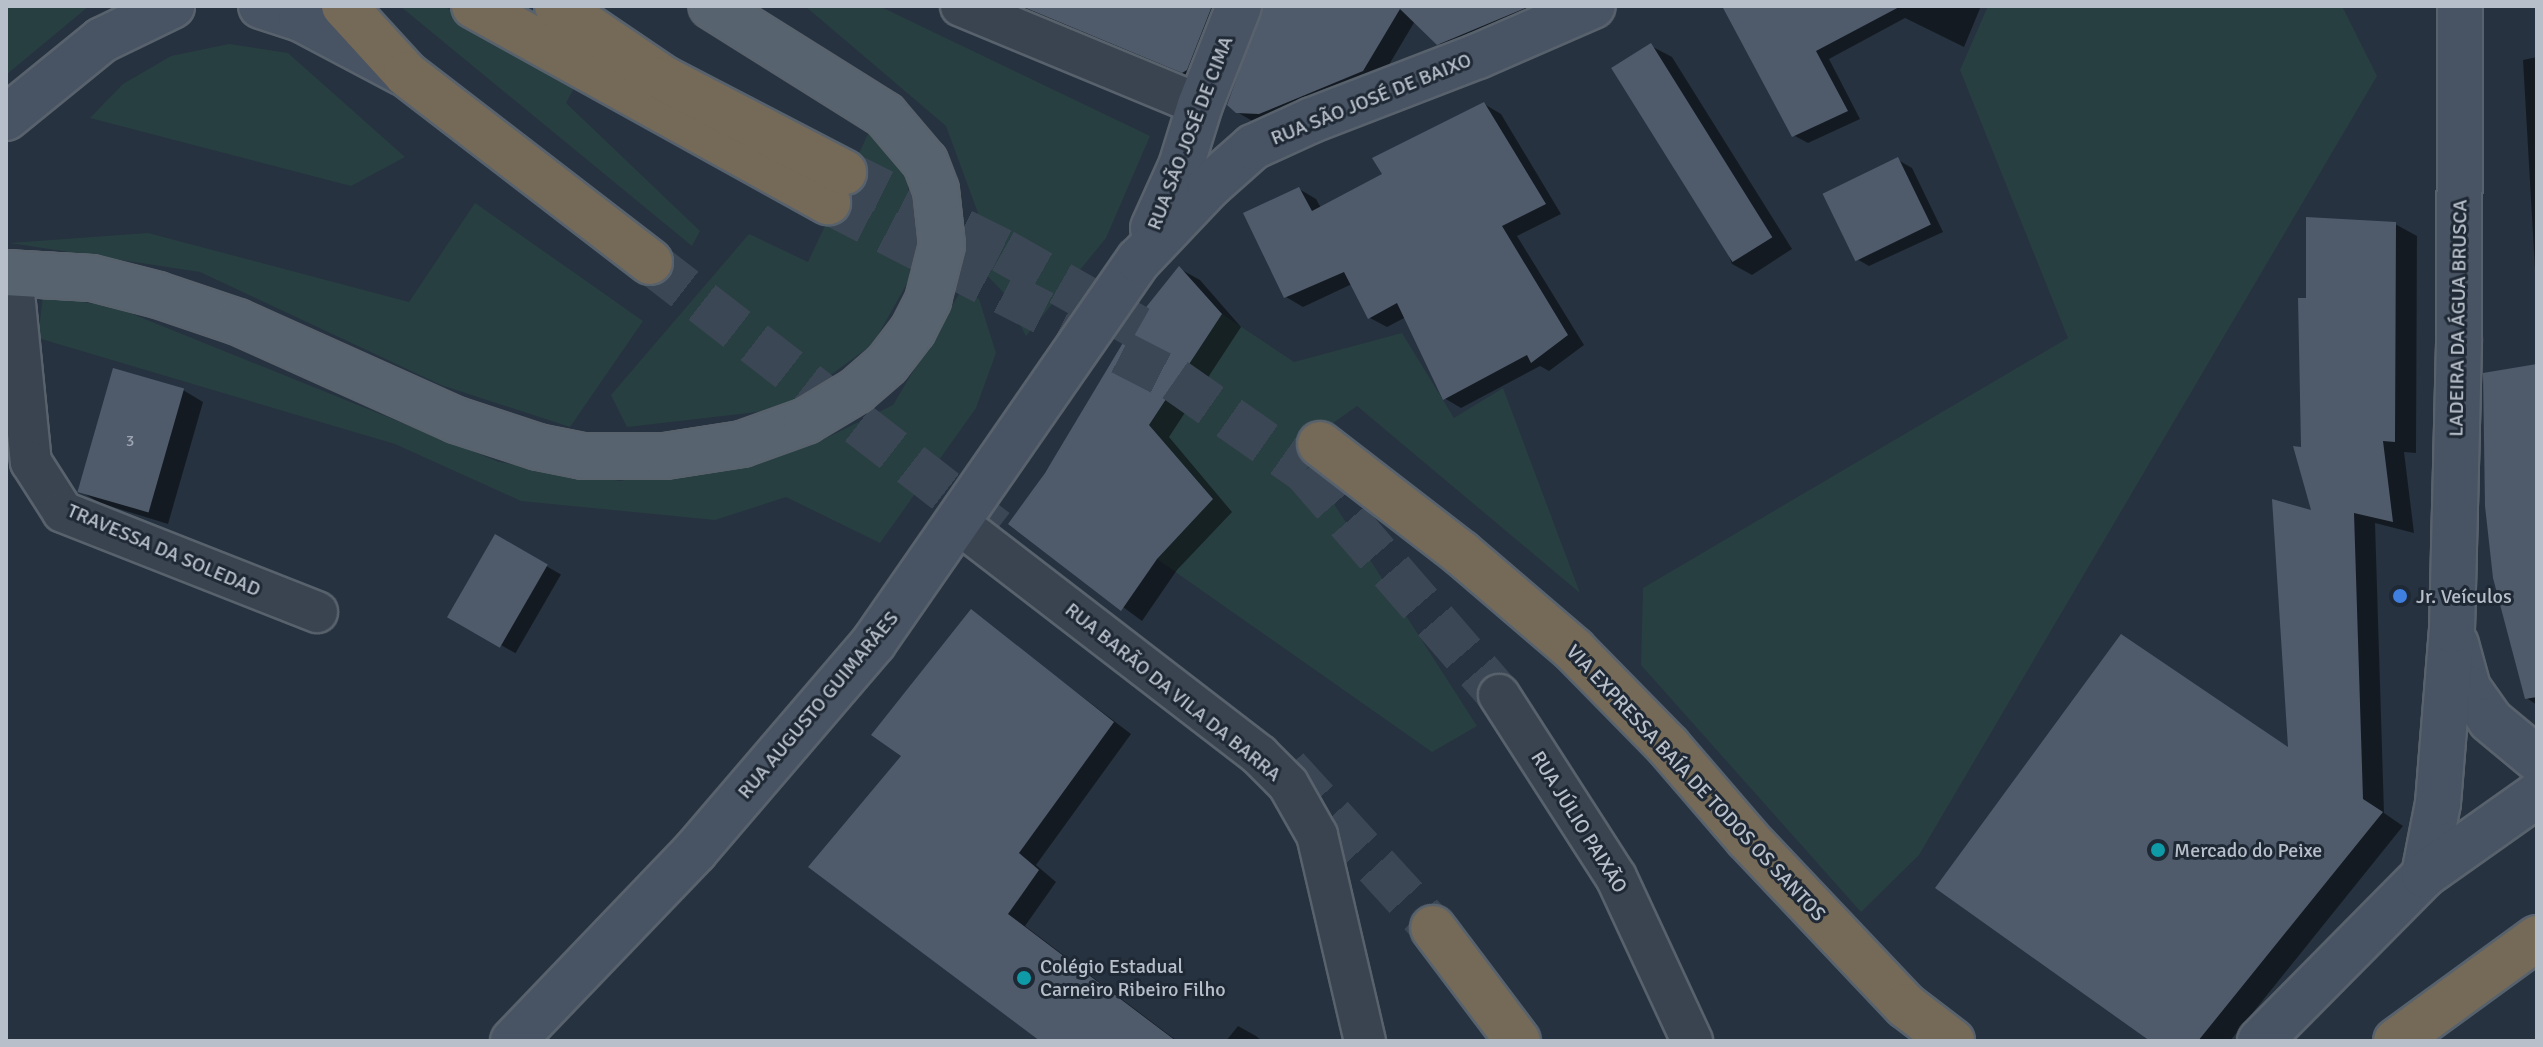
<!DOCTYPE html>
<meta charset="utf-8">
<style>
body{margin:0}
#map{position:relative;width:2543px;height:1047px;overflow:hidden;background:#263240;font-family:Signika,sans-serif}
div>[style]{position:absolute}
.green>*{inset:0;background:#283f41}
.shadow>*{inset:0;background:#0007;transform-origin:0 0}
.building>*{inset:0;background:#4f5b6b;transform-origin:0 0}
.highway-tunnel>*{height:44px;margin-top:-22px;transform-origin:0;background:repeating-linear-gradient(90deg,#3c4755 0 44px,transparent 0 66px)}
.roads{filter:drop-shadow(2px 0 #58626d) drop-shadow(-2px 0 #58626d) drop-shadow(0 2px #58626d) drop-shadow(0 -2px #58626d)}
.street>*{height:40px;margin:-20px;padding:0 20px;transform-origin:20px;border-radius:20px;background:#3a4450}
.secondary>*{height:44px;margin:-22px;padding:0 22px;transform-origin:22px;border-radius:22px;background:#485363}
.primary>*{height:44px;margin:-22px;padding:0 22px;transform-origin:22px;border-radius:22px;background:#586370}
.highway>*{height:44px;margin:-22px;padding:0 22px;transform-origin:22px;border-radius:22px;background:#756957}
.dots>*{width:22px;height:22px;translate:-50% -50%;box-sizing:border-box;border:4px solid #1f2935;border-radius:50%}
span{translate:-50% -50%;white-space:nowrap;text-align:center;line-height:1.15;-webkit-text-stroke:6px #1f2935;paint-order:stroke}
.number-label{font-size:16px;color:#9da6b2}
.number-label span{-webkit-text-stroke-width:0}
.street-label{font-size:20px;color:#b7bfca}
.poi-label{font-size:20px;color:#b7bfca}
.left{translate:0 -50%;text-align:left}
.frame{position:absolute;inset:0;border:8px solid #b7bfca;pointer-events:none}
</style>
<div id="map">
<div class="green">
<div style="clip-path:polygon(6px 6px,89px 6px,6px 75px)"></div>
<div style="clip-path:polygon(400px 6px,443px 6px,579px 79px,566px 103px,700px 231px,692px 246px)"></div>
<div style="clip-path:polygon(805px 6px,879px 6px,1150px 136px,1106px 238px,1026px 336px,1003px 292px,973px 261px,978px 213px,946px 126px)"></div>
<div style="clip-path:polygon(1988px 6px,2342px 6px,2377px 76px,1919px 855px,1861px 912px,1641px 665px,1643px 588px,2068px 338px,1960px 70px)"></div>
<div style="clip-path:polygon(229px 44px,288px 53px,405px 157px,351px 186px,90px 118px,123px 84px,171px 56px)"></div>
<div style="clip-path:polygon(869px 132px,908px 177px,910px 278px,873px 344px,784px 409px,627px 427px,611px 395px,749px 234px,808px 262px)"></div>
<div style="clip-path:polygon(475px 203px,643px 321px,570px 427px,441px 385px,200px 272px,10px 243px,148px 233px,409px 302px)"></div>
<div style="clip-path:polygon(1179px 266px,1222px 314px,1294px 362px,1402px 333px,1454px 418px,1503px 388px,1580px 593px,1357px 406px,1298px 448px,1477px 726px,1432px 752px,1157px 559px,1045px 473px)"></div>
<div style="clip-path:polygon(962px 289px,979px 299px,996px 353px,976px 408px,880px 543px,786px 497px,715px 520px,521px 501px,395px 444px,38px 338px,43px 296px,115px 307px,499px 462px,620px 481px,812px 445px,893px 405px)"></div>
</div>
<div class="shadow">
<div style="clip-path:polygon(1019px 6px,1233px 6px,1201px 81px)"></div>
<div style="clip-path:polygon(1265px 6px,1569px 6px,1455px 53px,1438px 43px,1415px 21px,1380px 80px,1277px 123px,1254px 122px,1237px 112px)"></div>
<div style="clip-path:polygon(1724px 6px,1981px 6px,1964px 47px,1905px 18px,1829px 59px,1860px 119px,1808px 143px,1793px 135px)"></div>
<div style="clip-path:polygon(1651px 46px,1672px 57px,1792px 249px,1752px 275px,1732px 264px)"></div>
<div style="clip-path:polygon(2537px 57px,2537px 304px,2523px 60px)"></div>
<div style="clip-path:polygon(1484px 104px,1501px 114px,1561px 214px,1517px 236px,1584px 345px,1549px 371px,1540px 366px,1461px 408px,1444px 398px,1406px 317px,1387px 327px,1370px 318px,1352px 284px,1303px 307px,1286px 297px,1299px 189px,1316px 199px,1321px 208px,1385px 175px)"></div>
<div style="clip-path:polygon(1898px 160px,1912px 168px,1943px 232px,1869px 266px,1855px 258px)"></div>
<div style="clip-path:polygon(2395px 224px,2417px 236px,2416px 453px,2404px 452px,2414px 533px,2375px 523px,2384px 813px,2403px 826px,2230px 1041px,2154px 1041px,2290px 749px,2314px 513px,2303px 450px,2308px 300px)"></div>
<div style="clip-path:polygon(1180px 269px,1200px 280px,1241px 327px,1169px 437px,1232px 512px,1177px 570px,1142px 621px,1011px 524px)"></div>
<div style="clip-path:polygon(2537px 366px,2537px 705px,2528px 699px,2495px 578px)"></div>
<div style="clip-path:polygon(183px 390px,203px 402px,168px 524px,100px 503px,80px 491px)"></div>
<div style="left:496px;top:537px;width:75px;height:91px;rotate:30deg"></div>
<div style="clip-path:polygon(971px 612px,1131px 734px,1036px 865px,1056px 882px,1025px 926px,1177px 1041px,1043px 1041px,904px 755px)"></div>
<div style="clip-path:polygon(1238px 1026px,1256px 1036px,1262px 1041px,1226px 1041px)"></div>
</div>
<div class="building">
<div style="clip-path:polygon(1021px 6px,1212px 6px,1187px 70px,1182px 73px)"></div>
<div style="clip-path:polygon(1263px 6px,1530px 6px,1437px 45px,1400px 9px,1363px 71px,1259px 114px,1236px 113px,1227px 105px)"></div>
<div style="clip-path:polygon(1722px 6px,1901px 6px,1816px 51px,1848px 111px,1792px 137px)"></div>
<div style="left:1651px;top:43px;width:229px;height:47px;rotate:58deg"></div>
<div style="clip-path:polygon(1484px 102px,1546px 204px,1502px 226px,1568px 335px,1531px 363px,1527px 355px,1443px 400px,1397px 303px,1368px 319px,1344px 272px,1284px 298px,1243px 213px,1299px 187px,1312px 211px,1382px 174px,1372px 158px)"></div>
<div style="left:1898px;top:157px;width:75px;height:84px;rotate:64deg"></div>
<div style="clip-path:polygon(2306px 217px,2396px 222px,2395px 442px,2383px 441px,2393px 522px,2354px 513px,2363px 799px,2383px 812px,2198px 1041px,2150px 1041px,1935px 888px,2121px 634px,2288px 747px,2272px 499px,2311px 510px,2293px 446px,2301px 447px,2298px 298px,2306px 298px)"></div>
<div style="clip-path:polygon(1179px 266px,1222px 314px,1149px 425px,1213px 499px,1157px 559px,1121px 611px,1008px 524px,1045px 473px,1139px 316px)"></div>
<div style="clip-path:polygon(2537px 364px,2537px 697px,2525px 699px,2493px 578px,2485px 506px,2483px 373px)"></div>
<div style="left:113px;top:368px;width:74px;height:129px;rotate:16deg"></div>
<div style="left:495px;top:534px;width:61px;height:96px;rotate:30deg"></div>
<div style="clip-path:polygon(971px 609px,1114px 722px,1019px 853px,1039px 870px,1008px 914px,1176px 1041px,1040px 1041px,808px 867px,901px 756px,871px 735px)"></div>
</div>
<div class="highway-tunnel">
<div style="left:844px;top:172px;width:178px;rotate:26.4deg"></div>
<div style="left:1003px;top:251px;width:156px;rotate:29.5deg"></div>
<div style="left:828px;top:202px;width:390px;rotate:27.2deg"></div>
<div style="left:1175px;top:380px;width:159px;rotate:35deg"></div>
<div style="left:1305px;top:471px;width:296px;rotate:49.1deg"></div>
<div style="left:650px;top:262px;width:438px;rotate:37.8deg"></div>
<div style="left:1287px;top:768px;width:217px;rotate:47.6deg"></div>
</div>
<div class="roads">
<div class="street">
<div style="left:961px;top:6px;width:259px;rotate:22.5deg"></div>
<div style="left:12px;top:273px;width:190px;rotate:84.3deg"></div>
<div style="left:31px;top:462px;width:59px;rotate:57.4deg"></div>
<div style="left:63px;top:512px;width:273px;rotate:21.5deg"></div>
<div style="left:958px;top:523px;width:380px;rotate:37.6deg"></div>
<div style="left:1259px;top:755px;width:41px;rotate:45deg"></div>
<div style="left:1288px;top:784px;width:59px;rotate:60.4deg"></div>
<div style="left:1317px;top:835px;width:212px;rotate:76.9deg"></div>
<div style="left:1499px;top:695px;width:216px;rotate:57.3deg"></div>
<div style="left:1616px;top:877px;width:181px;rotate:65.1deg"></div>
</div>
<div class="secondary">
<div style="left:261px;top:6px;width:42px;rotate:18deg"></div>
<div style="left:301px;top:19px;width:115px;rotate:27.9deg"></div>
<div style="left:6px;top:118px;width:124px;rotate:-39.1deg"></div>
<div style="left:102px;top:40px;width:78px;rotate:-25.9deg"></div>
<div style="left:1153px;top:228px;width:68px;rotate:-65.7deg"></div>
<div style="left:1181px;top:166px;width:64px;rotate:-72.7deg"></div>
<div style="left:1200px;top:105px;width:106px;rotate:-68.5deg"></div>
<div style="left:2456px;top:644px;width:46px;rotate:74.7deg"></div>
<div style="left:2468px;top:688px;width:39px;rotate:55deg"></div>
<div style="left:2490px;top:720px;width:61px;rotate:39.7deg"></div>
<div style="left:2424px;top:875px;width:73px;rotate:-79deg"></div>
<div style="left:2438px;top:803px;width:174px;rotate:-85.4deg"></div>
<div style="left:2452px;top:630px;width:291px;rotate:-88.6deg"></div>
<div style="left:2459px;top:339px;width:333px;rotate:-89.8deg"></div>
<div style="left:513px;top:1041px;width:263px;rotate:-46.2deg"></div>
<div style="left:695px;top:851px;width:275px;rotate:-49.4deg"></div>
<div style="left:874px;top:642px;width:465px;rotate:-55.3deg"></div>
<div style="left:1139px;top:260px;width:102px;rotate:-46.6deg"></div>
<div style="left:1209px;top:186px;width:59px;rotate:-41.6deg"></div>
<div style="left:1253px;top:147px;width:65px;rotate:-24.6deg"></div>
<div style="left:1312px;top:120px;width:178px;rotate:-21.1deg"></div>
<div style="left:1478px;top:56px;width:125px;rotate:-23.5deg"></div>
<div style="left:2260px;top:1041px;width:233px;rotate:-45.3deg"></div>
<div style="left:2424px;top:875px;width:138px;rotate:-35.3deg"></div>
</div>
<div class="primary">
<div style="left:6px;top:273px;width:86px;rotate:3.3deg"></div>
<div style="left:92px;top:278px;width:68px;rotate:14.4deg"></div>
<div style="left:158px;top:295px;width:84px;rotate:18.6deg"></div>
<div style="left:238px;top:322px;width:239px;rotate:24.2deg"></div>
<div style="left:456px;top:420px;width:86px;rotate:18.2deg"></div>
<div style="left:538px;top:447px;width:46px;rotate:11.3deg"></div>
<div style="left:583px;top:456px;width:82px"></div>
<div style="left:665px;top:456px;width:78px;rotate:-8.9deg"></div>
<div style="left:742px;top:444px;width:68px;rotate:-19.8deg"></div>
<div style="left:806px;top:421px;width:58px;rotate:-31deg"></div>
<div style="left:856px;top:391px;width:41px;rotate:-41.1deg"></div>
<div style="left:887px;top:364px;width:43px;rotate:-52.6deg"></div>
<div style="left:913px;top:330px;width:34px;rotate:-63deg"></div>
<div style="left:928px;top:300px;width:57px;rotate:-75.7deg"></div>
<div style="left:942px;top:245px;width:55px;rotate:-96.2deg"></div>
<div style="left:936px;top:190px;width:30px;rotate:-111deg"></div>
<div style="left:925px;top:162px;width:62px;rotate:-130.4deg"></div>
<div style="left:885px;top:115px;width:205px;rotate:-147.9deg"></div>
</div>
<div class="highway">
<div style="left:344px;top:6px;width:92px;rotate:47.6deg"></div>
<div style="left:406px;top:74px;width:308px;rotate:37.6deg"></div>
<div style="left:474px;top:6px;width:405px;rotate:29deg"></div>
<div style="left:557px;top:6px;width:130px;rotate:34.1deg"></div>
<div style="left:665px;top:79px;width:202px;rotate:27.5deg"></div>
<div style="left:1320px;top:444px;width:178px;rotate:37.7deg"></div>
<div style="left:1461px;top:553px;width:149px;rotate:40.6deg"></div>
<div style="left:1574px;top:650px;width:134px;rotate:45.6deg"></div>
<div style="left:1668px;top:746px;width:121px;rotate:49.3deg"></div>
<div style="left:1747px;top:838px;width:231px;rotate:46.6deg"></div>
<div style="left:1906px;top:1006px;width:58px;rotate:37.3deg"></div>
<div style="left:1433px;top:928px;width:141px;rotate:53deg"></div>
<div style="left:2396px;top:1041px;width:175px;rotate:-36.1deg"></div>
</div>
</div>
<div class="dots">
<div style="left:2400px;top:596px;background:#3f7fe0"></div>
<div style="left:2158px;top:850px;background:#0f9aa8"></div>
<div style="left:1024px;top:978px;background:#0f9aa8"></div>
</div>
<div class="number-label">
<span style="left:130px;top:441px">3</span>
</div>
<div class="street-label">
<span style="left:1371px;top:99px;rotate:-22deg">RUA SÃO JOSÉ DE BAIXO</span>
<span style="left:1190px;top:133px;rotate:-69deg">RUA SÃO JOSÉ DE CIMA</span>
<span style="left:2458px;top:318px;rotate:-89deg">LADEIRA DA ÁGUA BRUSCA</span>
<span style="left:164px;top:550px;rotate:23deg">TRAVESSA DA SOLEDAD</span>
<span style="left:1173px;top:692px;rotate:39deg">RUA BARÃO DA VILA DA BARRA</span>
<span style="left:818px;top:705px;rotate:-50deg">RUA AUGUSTO GUIMARÃES</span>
<span style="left:1696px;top:783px;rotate:47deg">VIA EXPRESSA BAÍA DE TODOS OS SANTOS</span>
<span style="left:1579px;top:822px;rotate:58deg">RUA JÚLIO PAIXÃO</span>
</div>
<div class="poi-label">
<span class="left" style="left:2416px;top:596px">Jr. Veículos</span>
<span class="left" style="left:2174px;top:850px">Mercado do Peixe</span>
<span class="left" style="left:1040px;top:978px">Colégio Estadual<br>Carneiro Ribeiro Filho</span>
</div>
<div class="frame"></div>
</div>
